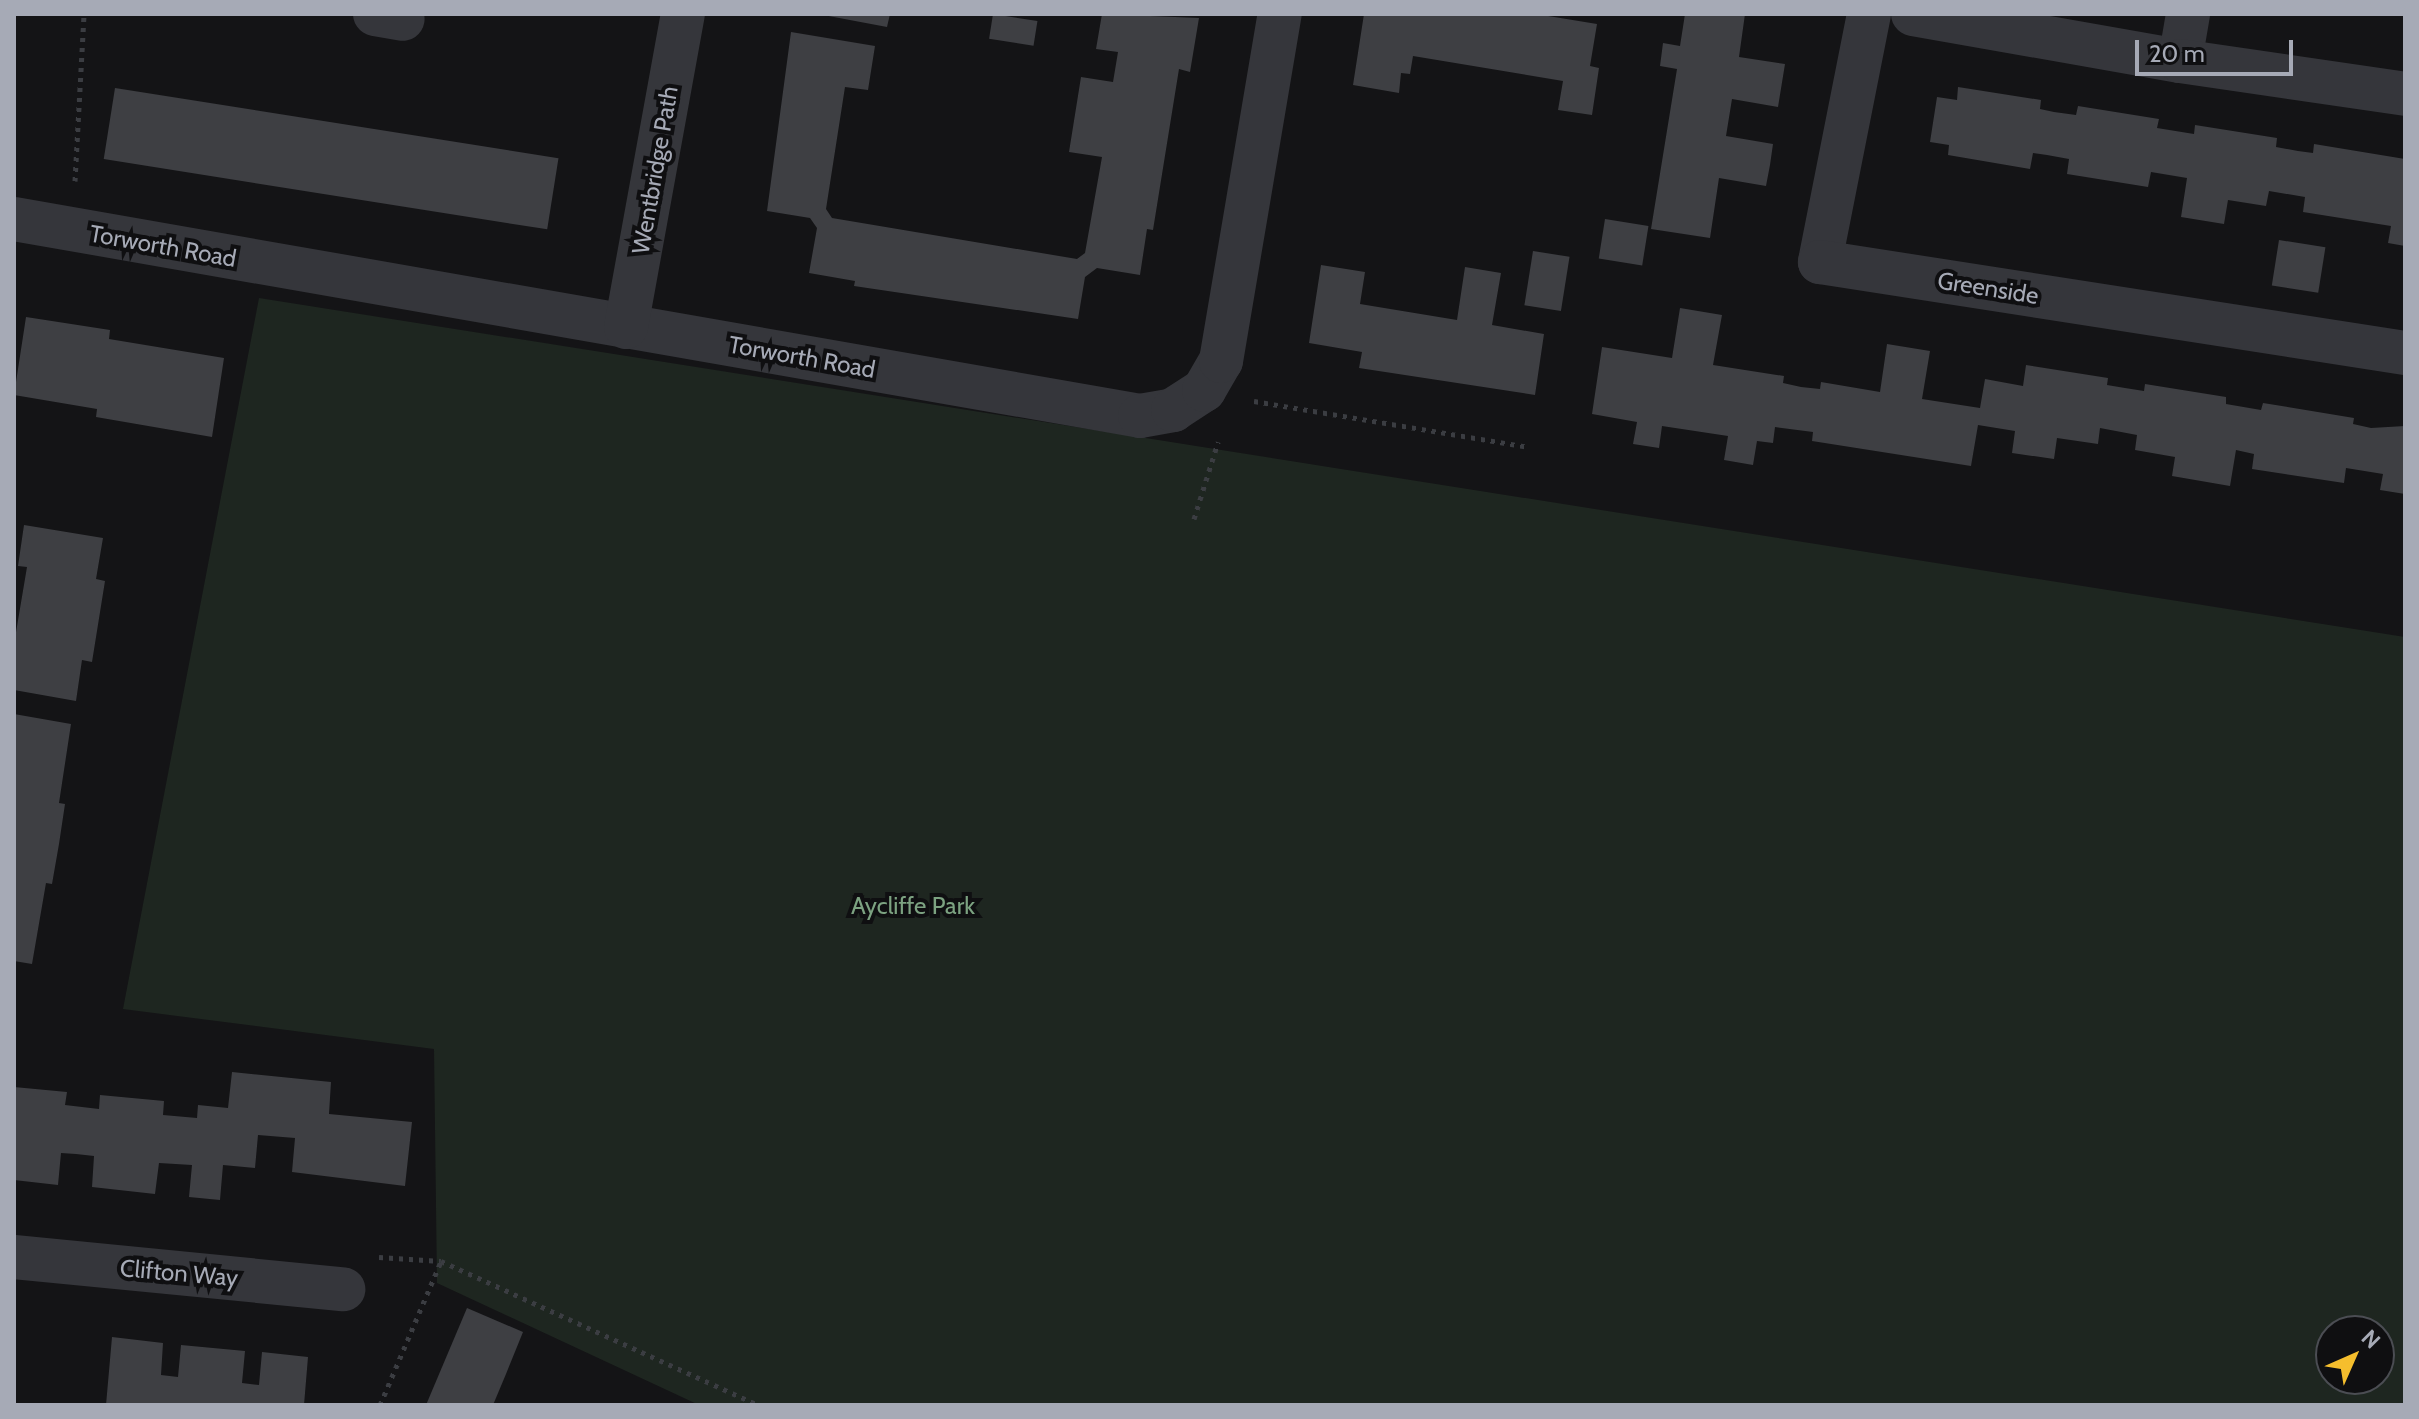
<!DOCTYPE html>
<style>
body{margin:0}
#map{position:relative;width:2419px;height:1419px;overflow:hidden;background:#141416;font-family:Cabin,sans-serif}
div>[style]{position:absolute}
.green>*{inset:0;background:#1e2620}
.building>*{inset:0;background:#3e3f43;transform-origin:0 0}
.path>*{height:5px;margin-top:-2.5px;transform-origin:0;background:repeating-linear-gradient(90deg,#3b3d42 0 4px,transparent 0 10px)}
.minor>*{height:44px;margin:-22px;padding:0 22px;transform-origin:22px;border-radius:22px;background:#35363b}
span{translate:-50% -50%;white-space:nowrap;text-align:center;line-height:1.15;-webkit-text-stroke:8px #0f0f11;paint-order:stroke}
.street-label{font-size:24px;color:#a6aab6}
.park-label{font-size:24px;color:#7ca281}
.frame{position:absolute;inset:0;border:16px solid #a6aab6;pointer-events:none}
.north{position:absolute;left:2315px;top:1315px;width:80px;height:80px;box-sizing:border-box;background:#0f0f11;border:2px solid #4b4d53;border-radius:50%;rotate:45deg;font-size:22px;font-weight:700;line-height:32px;text-align:center;color:#a6aab6}
.north::after{content:'';display:block;margin:auto;width:28px;height:36px;background:#f5be2d;clip-path:polygon(50% 0,100% 100%,50% 72%,0 100%)}
.scale{position:absolute;left:2135px;top:40px;width:158px;height:36px;box-sizing:border-box;border:4px solid #a6aab6;border-top:0;padding-left:10px;font-size:24px;line-height:28px;white-space:nowrap;color:#a6aab6;-webkit-text-stroke:6px #0f0f11;paint-order:stroke}
</style>
<div id="map">
<div class="green">
<div style="clip-path:polygon(evenodd,259px 298px,2405px 637px,2405px 1405px,699px 1405px,437px 1283px,434px 1049px,123px 1009px,259px 298px,2331px 1331px,2379px 1331px,2379px 1379px,2331px 1379px,2331px 1331px)"></div>
</div>
<div class="building">
<div style="clip-path:polygon(818px 14px,890px 14px,887px 27px)"></div>
<div style="left:993px;top:14px;width:45px;height:25px;rotate:9deg"></div>
<div style="clip-path:polygon(1102px 14px,1199px 18px,1190px 72px,1179px 69px,1153px 230px,1147px 229px,1140px 275px,1097px 268px,1085px 277px,1078px 319px,854px 286px,855px 281px,809px 273px,817px 228px,810px 218px,767px 211px,791px 32px,875px 46px,868px 90px,845px 87px,826px 209px,832px 218px,1077px 259px,1085px 253px,1102px 157px,1069px 152px,1081px 77px,1113px 82px,1118px 52px,1096px 49px)"></div>
<div style="clip-path:polygon(1364px 14px,1536px 14px,1597px 24px,1590px 66px,1599px 68px,1592px 115px,1558px 110px,1563px 81px,1413px 56px,1410px 74px,1401px 73px,1399px 93px,1353px 85px)"></div>
<div style="clip-path:polygon(1685px 14px,1745px 14px,1739px 57px,1785px 64px,1778px 107px,1732px 99px,1726px 136px,1773px 144px,1770px 165px,1766px 186px,1719px 178px,1710px 238px,1651px 229px,1677px 69px,1660px 66px,1663px 43px,1680px 46px)"></div>
<div style="clip-path:polygon(1958px 87px,2041px 100px,2040px 109px,2054px 112px,2076px 115px,2078px 106px,2159px 119px,2157px 128px,2194px 134px,2195px 125px,2277px 138px,2276px 147px,2298px 151px,2313px 153px,2314px 144px,2405px 159px,2405px 246px,2388px 243px,2391px 226px,2303px 212px,2305px 197px,2269px 191px,2266px 206px,2228px 200px,2224px 224px,2181px 217px,2187px 178px,2151px 172px,2148px 187px,2067px 174px,2069px 159px,2047px 155px,2033px 153px,2030px 169px,1948px 155px,1949px 145px,1930px 142px,1937px 97px,1957px 100px)"></div>
<div style="left:115px;top:88px;width:449px;height:72px;rotate:9deg"></div>
<div style="left:1605px;top:219px;width:44px;height:40px;rotate:9deg"></div>
<div style="left:2279px;top:240px;width:47px;height:46px;rotate:9deg"></div>
<div style="left:1533px;top:251px;width:37px;height:55px;rotate:9deg"></div>
<div style="clip-path:polygon(1321px 265px,1365px 272px,1360px 304px,1457px 320px,1465px 267px,1501px 273px,1492px 325px,1544px 334px,1535px 395px,1359px 368px,1362px 352px,1309px 343px)"></div>
<div style="clip-path:polygon(1680px 308px,1722px 315px,1713px 365px,1784px 376px,1783px 383px,1801px 387px,1820px 389px,1821px 382px,1880px 392px,1887px 344px,1930px 351px,1922px 399px,1980px 408px,1985px 379px,2023px 386px,2026px 365px,2108px 378px,2107px 385px,2125px 388px,2144px 391px,2145px 384px,2226px 397px,2226px 404px,2261px 410px,2263px 403px,2354px 418px,2353px 424px,2371px 428px,2405px 426px,2405px 494px,2380px 490px,2383px 474px,2346px 468px,2344px 483px,2252px 469px,2254px 454px,2236px 450px,2230px 486px,2172px 476px,2175px 457px,2135px 450px,2137px 435px,2100px 428px,2098px 444px,2057px 438px,2054px 459px,2012px 453px,2015px 431px,1978px 425px,1971px 466px,1812px 441px,1813px 432px,1775px 427px,1773px 443px,1757px 441px,1753px 465px,1724px 460px,1728px 436px,1662px 426px,1659px 448px,1633px 444px,1637px 422px,1592px 414px,1602px 347px,1672px 358px)"></div>
<div style="clip-path:polygon(26px 317px,110px 330px,109px 339px,224px 358px,212px 437px,96px 417px,97px 409px,14px 395px)"></div>
<div style="clip-path:polygon(24px 525px,103px 538px,96px 579px,105px 581px,92px 662px,82px 660px,76px 701px,14px 690px,14px 644px,27px 567px,18px 566px)"></div>
<div style="clip-path:polygon(14px 714px,71px 724px,59px 803px,65px 804px,59px 844px,52px 884px,46px 883px,32px 964px,14px 961px)"></div>
<div style="clip-path:polygon(232px 1072px,331px 1082px,329px 1114px,412px 1122px,405px 1186px,292px 1172px,295px 1138px,258px 1135px,255px 1168px,223px 1165px,220px 1200px,189px 1197px,192px 1165px,159px 1163px,155px 1194px,92px 1187px,94px 1156px,76px 1154px,61px 1153px,58px 1185px,14px 1180px,14px 1087px,67px 1092px,65px 1105px,99px 1109px,100px 1095px,164px 1101px,163px 1115px,197px 1118px,198px 1105px,228px 1108px)"></div>
<div style="clip-path:polygon(467px 1308px,523px 1332px,506px 1374px,493px 1405px,426px 1405px)"></div>
<div style="clip-path:polygon(112px 1337px,163px 1343px,161px 1375px,178px 1377px,181px 1345px,245px 1351px,242px 1383px,259px 1385px,262px 1352px,308px 1357px,304px 1405px,106px 1405px)"></div>
</div>
<div class="path">
<div style="left:75px;top:181px;width:167px;rotate:-86.9deg"></div>
<div style="left:1254px;top:401px;width:279px;rotate:9.5deg"></div>
<div style="left:1194px;top:519px;width:81px;rotate:-72.7deg"></div>
<div style="left:379px;top:1257px;width:62px;rotate:3.7deg"></div>
<div style="left:441px;top:1261px;width:349px;rotate:24.4deg"></div>
<div style="left:380px;top:1405px;width:156px;rotate:-67deg"></div>
</div>
<div class="minor">
<div style="left:375px;top:14px;width:28px;rotate:10deg"></div>
<div style="left:1869px;top:14px;width:253px;rotate:101.2deg"></div>
<div style="left:1820px;top:262px;width:592px;rotate:8.84deg"></div>
<div style="left:1913px;top:14px;width:271px;rotate:10deg"></div>
<div style="left:2180px;top:61px;width:48px;rotate:-80.3deg"></div>
<div style="left:2180px;top:61px;width:227px;rotate:8.3deg"></div>
<div style="left:14px;top:219px;width:1143px;rotate:9.92deg"></div>
<div style="left:1140px;top:416px;width:34px;rotate:-10deg"></div>
<div style="left:1173px;top:410px;width:37px;rotate:-33deg"></div>
<div style="left:1204px;top:390px;width:34px;rotate:-60deg"></div>
<div style="left:1221px;top:361px;width:352px;rotate:-80.4deg"></div>
<div style="left:626px;top:327px;width:318px;rotate:-79.7deg"></div>
<div style="left:14px;top:1257px;width:331px;rotate:5.6deg"></div>
</div>
<div class="street-label">
<span style="left:655px;top:170px;rotate:-80deg">Wentbridge Path</span>
<span style="left:163px;top:246px;rotate:10deg">Torworth Road</span>
<span style="left:1988px;top:288px;rotate:9deg">Greenside</span>
<span style="left:802px;top:357px;rotate:10deg">Torworth Road</span>
<span style="left:179px;top:1273px;rotate:5deg">Clifton Way</span>
</div>
<div class="park-label">
<span style="left:913px;top:906px">Aycliffe Park</span>
</div>
<div class="frame"></div>
<div class="north">N</div>
<div class="scale">20 m</div>
</div>
